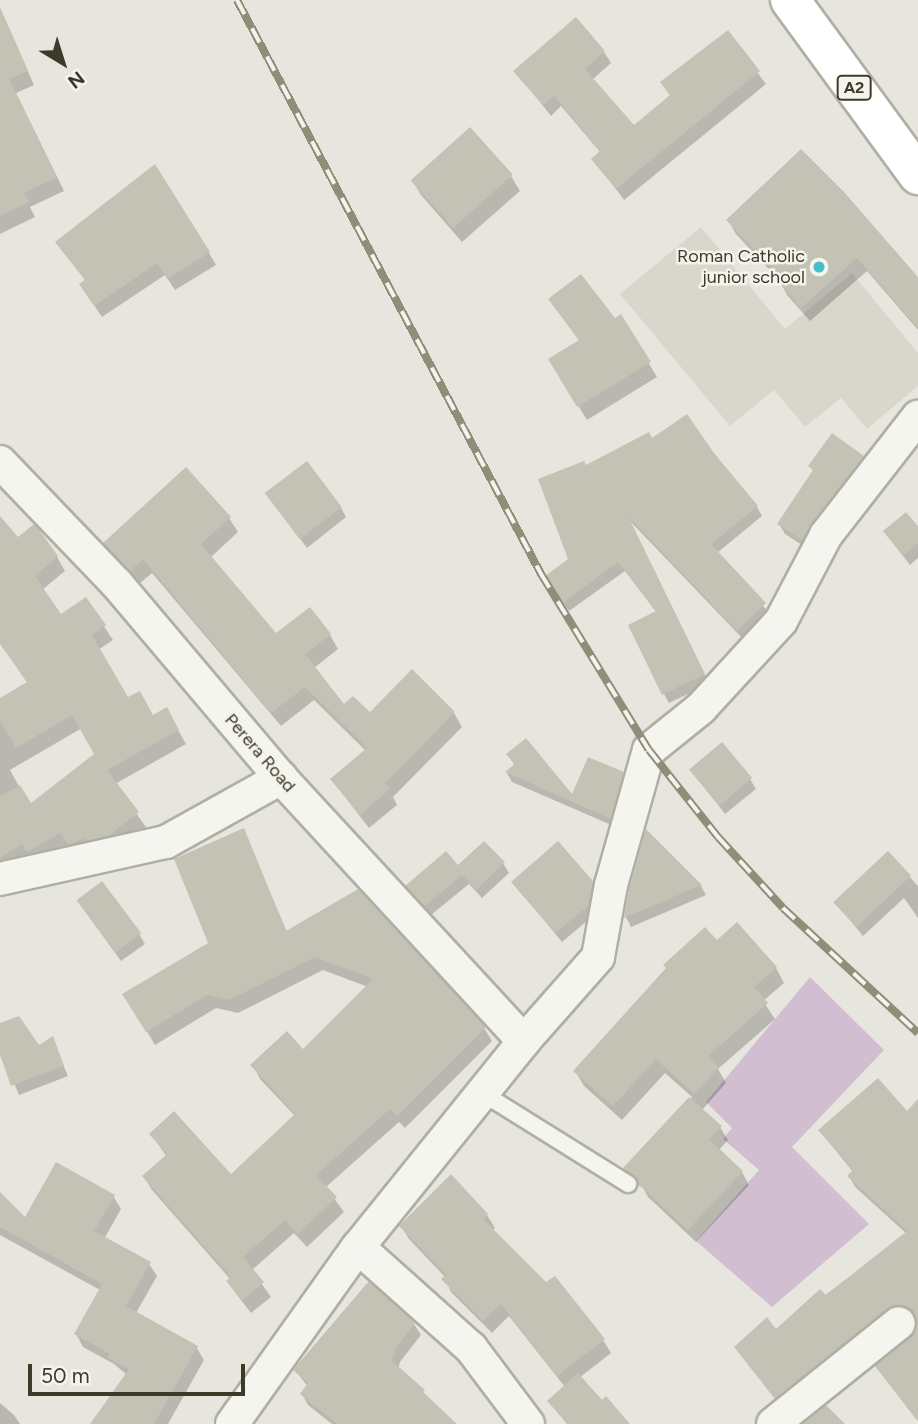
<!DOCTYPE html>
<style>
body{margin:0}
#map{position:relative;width:918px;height:1424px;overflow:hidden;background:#e7e6de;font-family:Figtree,sans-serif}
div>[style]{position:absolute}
.built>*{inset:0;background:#d9d7cc}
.green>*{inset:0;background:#d1bfd1}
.shadow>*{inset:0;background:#0003}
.building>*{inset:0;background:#c4c2b5;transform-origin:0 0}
.roads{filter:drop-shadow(2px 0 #b1afa3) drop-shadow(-2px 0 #b1afa3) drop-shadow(0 2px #b1afa3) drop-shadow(0 -2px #b1afa3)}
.lane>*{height:16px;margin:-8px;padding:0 8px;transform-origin:8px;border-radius:8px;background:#f5f5f0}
.street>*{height:32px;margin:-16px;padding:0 16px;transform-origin:16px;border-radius:16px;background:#f5f5f0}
.highway>*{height:38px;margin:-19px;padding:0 19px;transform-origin:19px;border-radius:19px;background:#fff}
.rail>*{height:8px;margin-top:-4px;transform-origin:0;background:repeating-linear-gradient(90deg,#f5f3ed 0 16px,#908d78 0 32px);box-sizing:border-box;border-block:2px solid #908d78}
.dots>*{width:19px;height:19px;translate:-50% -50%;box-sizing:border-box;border:4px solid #f5f3ed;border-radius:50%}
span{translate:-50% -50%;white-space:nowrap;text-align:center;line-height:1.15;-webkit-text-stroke:5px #f5f3ed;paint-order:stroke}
.shield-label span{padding:2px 5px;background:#f5f3ed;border:2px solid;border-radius:5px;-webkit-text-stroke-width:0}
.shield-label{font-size:16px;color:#3d3b27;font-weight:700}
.poi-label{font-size:18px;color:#3d3b27}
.right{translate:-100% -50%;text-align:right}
.street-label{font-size:18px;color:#3d3b27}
.north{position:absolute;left:28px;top:28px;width:70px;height:70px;-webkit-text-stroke:5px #f5f3ed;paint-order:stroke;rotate:142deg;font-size:19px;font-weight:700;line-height:28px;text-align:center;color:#3d3b27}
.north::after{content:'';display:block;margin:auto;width:24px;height:32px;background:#3d3b27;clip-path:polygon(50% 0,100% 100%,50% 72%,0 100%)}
.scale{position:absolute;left:28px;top:1364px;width:217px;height:32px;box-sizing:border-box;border:4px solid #3d3b27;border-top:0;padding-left:9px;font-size:21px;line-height:24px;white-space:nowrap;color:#3d3b27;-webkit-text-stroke:5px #f5f3ed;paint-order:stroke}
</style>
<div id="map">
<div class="built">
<div style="clip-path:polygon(701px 227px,785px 329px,852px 273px,918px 353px,918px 386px,867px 429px,841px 398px,805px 427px,774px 390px,730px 426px,620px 294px)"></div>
</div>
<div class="green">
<div style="clip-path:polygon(810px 977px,884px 1050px,792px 1147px,869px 1224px,772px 1307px,696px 1241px,759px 1170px,723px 1139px,732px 1128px,706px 1102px)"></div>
</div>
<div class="shadow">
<div style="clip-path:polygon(0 14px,9px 28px,34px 85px,16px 93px,64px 191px,30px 207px,35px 217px,0 234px)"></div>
<div style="clip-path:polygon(727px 32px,766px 84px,624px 200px,594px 159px,601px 153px,561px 106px,551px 116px,516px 72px,604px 52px,611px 63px,592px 80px,633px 127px,671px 97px,662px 83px)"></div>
<div style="clip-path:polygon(801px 152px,918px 280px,918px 330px,867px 271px,810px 321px,787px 295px,779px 280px,736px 234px,728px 220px)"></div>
<div style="clip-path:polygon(511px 176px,520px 191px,462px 242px,421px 195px,412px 180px)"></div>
<div style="clip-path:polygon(58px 242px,209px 253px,216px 265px,175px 290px,165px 275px,102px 317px,88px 296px,86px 281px)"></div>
<div style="clip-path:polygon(550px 300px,615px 320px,621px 317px,657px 377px,587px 420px,550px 360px,580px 342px)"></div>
<div style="clip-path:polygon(652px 440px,713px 454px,757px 507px,762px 516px,717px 553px,770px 614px,743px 639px,629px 520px,709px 684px,669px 703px,664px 694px,657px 613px,625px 571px,569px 611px,552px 587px,570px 560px,585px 467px)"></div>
<div style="clip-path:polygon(863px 457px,869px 467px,808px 549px,785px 534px,779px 524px,814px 472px,810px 466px)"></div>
<div style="clip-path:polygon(267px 494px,341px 508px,346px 517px,307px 548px)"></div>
<div style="clip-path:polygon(evenodd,0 518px,18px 539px,57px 557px,65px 571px,42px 590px,61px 616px,86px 599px,113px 640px,98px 650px,127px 700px,153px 717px,166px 709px,186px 744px,115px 784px,146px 827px,116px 850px,78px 858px,69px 846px,36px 865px,0 877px,0 700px,28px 684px,18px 669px,0 620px,0 518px,82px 728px,96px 755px,30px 806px,10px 770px,82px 728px)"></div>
<div style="clip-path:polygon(229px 518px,238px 532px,210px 558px,276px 636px,330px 635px,338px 649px,314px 668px,344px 707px,370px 715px,454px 713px,462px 727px,393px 797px,397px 805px,369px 828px,332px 780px,366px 751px,314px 700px,281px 726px,152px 573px,139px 584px,113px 557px,105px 543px)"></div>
<div style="clip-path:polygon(918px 528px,918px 558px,910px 565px,885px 532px)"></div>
<div style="clip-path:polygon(508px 755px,573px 798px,623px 773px,628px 783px,616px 827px,512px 782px,507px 773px,515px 766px)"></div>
<div style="clip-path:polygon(691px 770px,750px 779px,756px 789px,725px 814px)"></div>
<div style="clip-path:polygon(243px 830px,287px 932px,484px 1028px,492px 1041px,405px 1128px,399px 1122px,326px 1187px,344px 1212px,307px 1247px,294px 1233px,252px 1270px,271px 1297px,251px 1313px,237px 1295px,229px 1282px,231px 1280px,152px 1190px,144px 1177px,167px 1157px,151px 1134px,231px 1177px,295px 1116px,260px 1079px,253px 1065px,303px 1051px,368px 987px,323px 970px,238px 1013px,216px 1008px,155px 1045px,125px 995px,210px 943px)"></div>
<div style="clip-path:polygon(647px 832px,701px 886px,706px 895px,631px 927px,626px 917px)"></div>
<div style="clip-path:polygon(887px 852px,918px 886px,918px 918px,904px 898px,863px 936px,835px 902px)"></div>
<div style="clip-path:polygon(503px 863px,509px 873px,482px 898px,469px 884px,431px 915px,408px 886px,458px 868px)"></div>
<div style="clip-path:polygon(513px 882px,592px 882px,597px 892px,593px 916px,562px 942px)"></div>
<div style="clip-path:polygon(84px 910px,139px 934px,145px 944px,121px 961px)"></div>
<div style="clip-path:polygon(716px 942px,776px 968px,784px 983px,763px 1001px,775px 1019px,718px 1069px,726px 1083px,702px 1110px,720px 1127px,728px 1140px,719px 1150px,742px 1172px,749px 1185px,696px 1242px,648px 1197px,643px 1188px,632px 1181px,625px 1168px,692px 1097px,665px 1073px,622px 1120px,584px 1086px,575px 1071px)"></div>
<div style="clip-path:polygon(0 1025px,38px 1047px,52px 1039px,68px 1076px,19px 1095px,0 1050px)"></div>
<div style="clip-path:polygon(907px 1114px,918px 1115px,918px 1417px,916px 1419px,883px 1376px,918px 1331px,916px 1318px,902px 1315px,782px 1408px,736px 1347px,776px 1332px,907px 1234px,855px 1187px,849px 1176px,853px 1172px,820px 1131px)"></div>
<div style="clip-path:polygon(0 1194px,25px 1220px,113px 1196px,121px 1209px,104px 1239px,149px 1264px,157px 1276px,136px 1313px,196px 1347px,204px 1360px,168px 1424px,96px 1424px,127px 1375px,114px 1364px,83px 1347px,76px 1334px,100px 1290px,0 1235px)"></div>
<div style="clip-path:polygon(487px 1215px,495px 1228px,493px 1230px,603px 1340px,611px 1353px,579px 1378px,627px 1424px,567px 1424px,549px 1402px,565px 1387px,509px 1316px,492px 1333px,451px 1292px,445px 1277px,409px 1239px,401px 1226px)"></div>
<div style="clip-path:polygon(414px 1324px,421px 1335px,400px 1362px,398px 1369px,455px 1424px,332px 1424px,308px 1405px,302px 1394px,308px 1387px,295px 1370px)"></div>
<div style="clip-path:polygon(0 1403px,14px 1415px,20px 1424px,0 1424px)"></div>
</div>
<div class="building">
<div style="clip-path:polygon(0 7px,28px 71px,9px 79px,57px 177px,24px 193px,29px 202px,0 216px)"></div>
<div style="clip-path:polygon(576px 17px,605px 51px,585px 69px,634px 125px,670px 95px,660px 82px,728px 30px,760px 71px,616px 189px,591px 159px,600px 151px,554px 96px,543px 105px,513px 71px)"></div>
<div style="left:470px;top:127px;width:64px;height:80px;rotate:48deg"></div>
<div style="clip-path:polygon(801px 149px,844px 192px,918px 277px,918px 328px,857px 258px,801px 308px,777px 280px,780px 277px,726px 220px)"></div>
<div style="clip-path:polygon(155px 164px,210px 252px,167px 279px,157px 263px,94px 306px,79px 284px,85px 280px,55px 242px)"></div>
<div style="clip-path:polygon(581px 274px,615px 318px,621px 314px,651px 362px,577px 407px,548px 359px,579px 340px,548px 299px)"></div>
<div style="clip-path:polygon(687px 414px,714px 453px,758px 506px,711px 544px,766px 603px,737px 631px,628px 516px,705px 674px,662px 695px,628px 625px,656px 611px,618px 562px,563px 603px,544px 577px,568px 559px,538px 479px,584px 461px,586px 465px,649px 432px,652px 438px)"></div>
<div style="clip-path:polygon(832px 433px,864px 456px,812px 524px,802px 540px,777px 524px,813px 470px,808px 466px)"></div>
<div style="left:307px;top:461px;width:58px;height:53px;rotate:53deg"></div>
<div style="clip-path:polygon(186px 467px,231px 517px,201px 544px,276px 633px,310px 607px,331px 634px,305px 654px,344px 704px,353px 696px,370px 712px,412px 669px,455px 712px,385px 783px,390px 789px,360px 815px,330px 779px,367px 748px,305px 687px,271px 713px,143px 559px,130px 571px,103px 543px)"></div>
<div style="clip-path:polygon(906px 512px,918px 526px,918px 543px,903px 556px,883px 531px)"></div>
<div style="clip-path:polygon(0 516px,18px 537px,34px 524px,40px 531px,58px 556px,35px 576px,61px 614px,86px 597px,106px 625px,92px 635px,128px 697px,140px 691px,153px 715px,167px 707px,179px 730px,107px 770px,139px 812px,108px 836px,86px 841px,84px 838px,69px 845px,60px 833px,27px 852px,22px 844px,0 858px,0 796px,20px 785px,31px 803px,94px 754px,72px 715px,16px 748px,0 720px,0 698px,27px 682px,0 644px)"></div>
<div style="clip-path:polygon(526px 738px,572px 794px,588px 757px,624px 772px,611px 819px,505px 772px,515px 764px,506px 754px)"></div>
<div style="left:722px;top:742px;width:47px;height:43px;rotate:50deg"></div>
<div style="clip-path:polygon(244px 828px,286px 931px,358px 889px,486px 1027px,397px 1116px,390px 1109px,316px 1175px,337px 1197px,298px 1234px,285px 1220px,243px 1257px,264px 1282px,242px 1301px,226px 1281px,231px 1277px,142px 1176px,167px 1154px,149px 1134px,174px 1111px,231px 1174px,295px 1114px,250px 1065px,287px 1031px,303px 1049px,373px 979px,315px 957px,229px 1000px,207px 995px,146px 1032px,122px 994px,208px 943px,174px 859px)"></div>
<div style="clip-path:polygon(646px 829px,702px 885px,624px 918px,629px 889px)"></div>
<div style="clip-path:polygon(484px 841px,505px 862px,476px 890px,462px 875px,425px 906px,405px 886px,446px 851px,458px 865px)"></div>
<div style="clip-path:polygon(558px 841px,593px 881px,588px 906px,555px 933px,511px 882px)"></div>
<div style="left:888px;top:851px;width:34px;height:75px;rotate:47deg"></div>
<div style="left:102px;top:881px;width:65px;height:32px;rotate:53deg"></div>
<div style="clip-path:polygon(737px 922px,777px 967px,754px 987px,768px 1003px,708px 1056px,719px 1067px,694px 1094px,656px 1059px,613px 1106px,573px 1071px,666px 968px,663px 965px,705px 927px,717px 940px)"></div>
<div style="clip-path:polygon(19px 1016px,39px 1045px,53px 1036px,64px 1066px,11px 1086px,0 1055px,0 1023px)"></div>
<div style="clip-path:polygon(878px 1078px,907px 1111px,918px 1099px,918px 1421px,875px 1366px,916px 1330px,917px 1320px,906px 1306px,897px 1305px,888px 1309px,775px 1399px,734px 1347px,767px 1317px,776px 1329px,820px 1289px,826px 1295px,907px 1231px,847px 1176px,853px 1170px,818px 1130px)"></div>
<div style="clip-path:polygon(689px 1097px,722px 1126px,709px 1139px,743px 1171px,688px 1230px,638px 1184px,634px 1176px,623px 1168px)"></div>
<div style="clip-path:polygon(56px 1162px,115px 1195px,94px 1231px,151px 1262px,126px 1306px,198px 1346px,154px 1424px,90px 1424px,129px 1369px,108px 1358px,110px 1354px,74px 1334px,102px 1284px,0 1227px,0 1192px,25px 1217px)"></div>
<div style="clip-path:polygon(451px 1174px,488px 1214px,483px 1219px,546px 1282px,555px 1276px,605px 1339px,557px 1376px,501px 1304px,483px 1321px,441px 1279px,446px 1275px,399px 1226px)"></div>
<div style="clip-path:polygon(369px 1281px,415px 1323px,394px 1350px,396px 1352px,391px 1360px,425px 1390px,423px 1392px,457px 1424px,337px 1424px,300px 1394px,308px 1383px,293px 1370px)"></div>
<div style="clip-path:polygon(578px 1373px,602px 1400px,606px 1396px,630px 1424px,568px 1424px,547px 1401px)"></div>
<div style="clip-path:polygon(826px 1405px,845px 1424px,802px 1424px)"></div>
</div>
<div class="roads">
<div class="lane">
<div style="left:484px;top:1094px;width:170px;rotate:32deg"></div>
</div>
<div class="street">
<div style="left:0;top:462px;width:169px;rotate:46.2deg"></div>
<div style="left:117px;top:584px;width:254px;rotate:49.8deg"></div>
<div style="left:281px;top:778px;width:358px;rotate:47.3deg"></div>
<div style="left:0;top:879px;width:170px;rotate:-12.6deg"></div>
<div style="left:166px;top:842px;width:132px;rotate:-29.1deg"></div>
<div style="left:358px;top:1247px;width:152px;rotate:41.8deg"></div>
<div style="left:471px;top:1348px;width:95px;rotate:53.1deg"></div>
<div style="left:232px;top:1424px;width:217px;rotate:-54.6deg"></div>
<div style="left:358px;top:1247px;width:265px;rotate:-51.1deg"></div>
<div style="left:524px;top:1041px;width:112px;rotate:-48.6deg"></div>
<div style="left:598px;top:957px;width:73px;rotate:-79.8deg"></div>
<div style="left:611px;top:885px;width:140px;rotate:-74.3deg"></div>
<div style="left:649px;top:750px;width:67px;rotate:-38.9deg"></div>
<div style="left:701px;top:708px;width:118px;rotate:-47.4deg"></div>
<div style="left:781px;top:621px;width:97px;rotate:-62.4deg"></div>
<div style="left:826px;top:535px;width:150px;rotate:-52.1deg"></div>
<div style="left:773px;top:1424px;width:161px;rotate:-38.7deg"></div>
</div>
<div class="highway">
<div style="left:790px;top:0;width:217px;rotate:53.8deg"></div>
</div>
</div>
<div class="rail">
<div style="left:237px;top:0;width:650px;rotate:62.09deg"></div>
<div style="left:541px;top:574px;width:206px;rotate:58.5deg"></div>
<div style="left:649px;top:750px;width:111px;rotate:51.6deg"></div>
<div style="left:718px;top:837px;width:96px;rotate:47.5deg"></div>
<div style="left:783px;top:908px;width:184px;rotate:42.8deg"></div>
</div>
<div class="dots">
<div style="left:819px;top:267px;background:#45bdca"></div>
</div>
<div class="shield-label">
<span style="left:854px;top:88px">A2</span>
</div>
<div class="poi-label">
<span class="right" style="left:805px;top:267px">Roman Catholic<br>junior school</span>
</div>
<div class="street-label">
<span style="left:260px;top:753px;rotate:49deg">Perera Road</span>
</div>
<div class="north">N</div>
<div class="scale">50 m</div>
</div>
